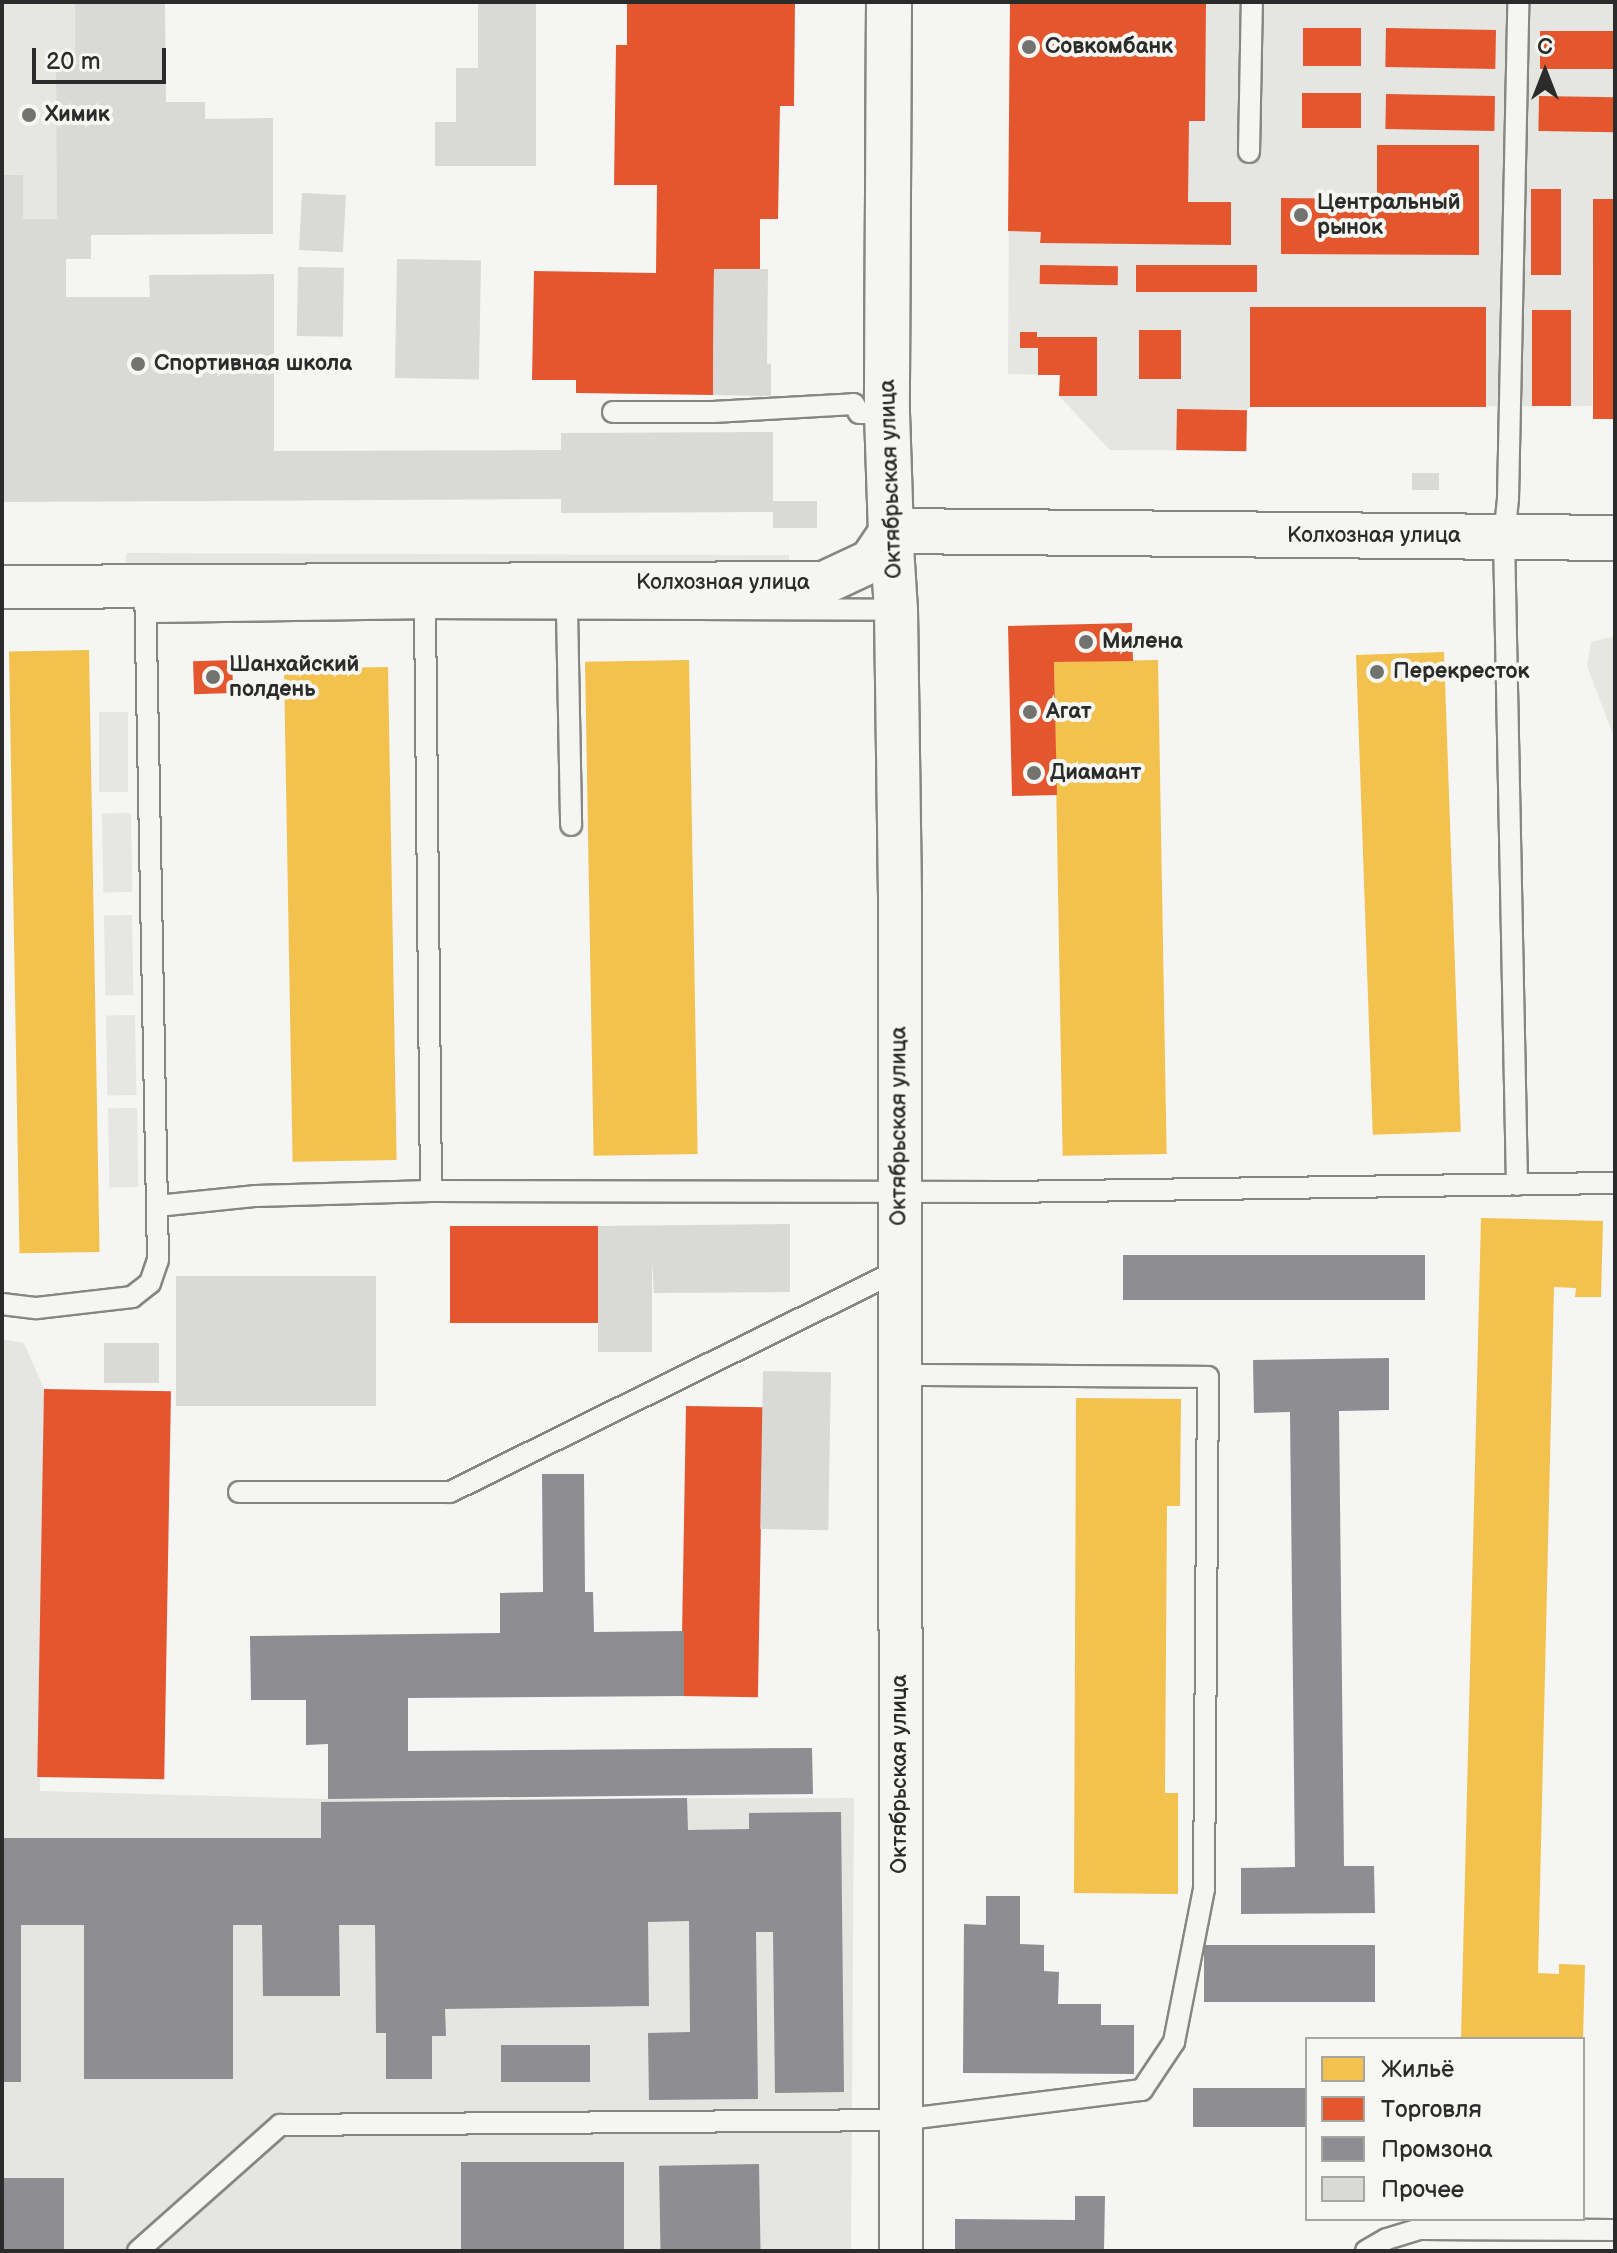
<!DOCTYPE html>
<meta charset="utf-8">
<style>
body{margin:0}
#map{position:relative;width:1617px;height:2253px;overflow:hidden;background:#f5f5f3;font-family:"Balsamiq Sans",sans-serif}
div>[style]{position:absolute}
.built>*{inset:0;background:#e5e5e2}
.green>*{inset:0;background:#e6e6e2;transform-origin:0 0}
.homes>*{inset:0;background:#f2c14e;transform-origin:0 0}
.shops>*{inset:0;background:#e4572e;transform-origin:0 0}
.industry>*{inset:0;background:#8d8d92;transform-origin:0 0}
.building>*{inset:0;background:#d9d9d8;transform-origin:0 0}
.roads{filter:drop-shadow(2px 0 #868685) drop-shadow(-2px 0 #868685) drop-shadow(0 2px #868685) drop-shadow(0 -2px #868685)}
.lane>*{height:20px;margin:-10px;padding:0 10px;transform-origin:10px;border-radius:10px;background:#f5f5f3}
.street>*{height:42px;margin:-21px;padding:0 21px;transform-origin:21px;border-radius:21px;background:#f5f5f3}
.secondary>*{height:44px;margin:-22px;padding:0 22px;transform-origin:22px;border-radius:22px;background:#f5f5f3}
.dots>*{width:22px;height:22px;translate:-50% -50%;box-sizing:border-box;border:4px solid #f6f6f2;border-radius:50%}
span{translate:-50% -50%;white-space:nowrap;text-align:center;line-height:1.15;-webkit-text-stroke:8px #f6f6f2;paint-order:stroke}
.poi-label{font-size:22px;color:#2b2b2b;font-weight:700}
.left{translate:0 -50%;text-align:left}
.street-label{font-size:22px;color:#2b2b2b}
.frame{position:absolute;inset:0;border:4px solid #2b2b2b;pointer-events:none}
.legend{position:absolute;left:1305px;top:2037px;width:280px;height:184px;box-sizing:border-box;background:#f6f6f2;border:2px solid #a5a5a2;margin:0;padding:10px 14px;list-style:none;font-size:24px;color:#2b2b2b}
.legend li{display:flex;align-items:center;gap:16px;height:40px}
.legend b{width:40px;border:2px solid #a5a5a2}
.north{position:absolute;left:1505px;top:32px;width:80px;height:80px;-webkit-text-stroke:6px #f6f6f2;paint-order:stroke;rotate:0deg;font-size:22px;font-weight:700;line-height:32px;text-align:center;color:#2b2b2b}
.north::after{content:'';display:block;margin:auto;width:28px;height:36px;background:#2b2b2b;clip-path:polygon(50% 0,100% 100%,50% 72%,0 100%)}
.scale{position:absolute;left:32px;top:48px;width:134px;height:36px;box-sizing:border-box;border:4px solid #2b2b2b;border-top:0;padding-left:10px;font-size:24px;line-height:28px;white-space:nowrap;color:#2b2b2b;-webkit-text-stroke:6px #f6f6f2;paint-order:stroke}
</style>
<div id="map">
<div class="built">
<div style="clip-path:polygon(1010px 2px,1615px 2px,1615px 199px,1593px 199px,1592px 406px,1250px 407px,1247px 411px,1246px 451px,1110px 450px,1059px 396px,1059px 375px,1008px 374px)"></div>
<div style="clip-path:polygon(2px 1339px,24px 1343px,44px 1389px,40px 1791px,328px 1799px,854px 1798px,851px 2251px,2px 2251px)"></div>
</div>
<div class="green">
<div style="clip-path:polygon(2px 2px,75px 2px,75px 53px,57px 219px,23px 219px,2px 175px)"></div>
<div style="clip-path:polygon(126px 553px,789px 555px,789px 571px,126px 574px)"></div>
<div style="clip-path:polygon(1615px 636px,1615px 740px,1587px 666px,1591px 642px)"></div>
<div style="left:99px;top:712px;width:29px;height:80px"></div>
<div style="left:131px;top:813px;width:79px;height:29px;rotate:89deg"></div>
<div style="left:132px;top:915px;width:80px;height:28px;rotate:89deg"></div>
<div style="left:135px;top:1015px;width:80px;height:29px;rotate:89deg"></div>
<div style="left:137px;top:1108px;width:79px;height:29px;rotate:89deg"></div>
</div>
<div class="homes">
<div style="left:89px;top:650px;width:602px;height:80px;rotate:89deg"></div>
<div style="left:1444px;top:652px;width:480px;height:88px;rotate:88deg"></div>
<div style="left:689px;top:660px;width:494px;height:104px;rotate:89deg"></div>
<div style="left:1158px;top:660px;width:494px;height:104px;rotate:89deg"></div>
<div style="left:388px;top:667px;width:493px;height:104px;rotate:89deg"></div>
<div style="clip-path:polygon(1481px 1218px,1603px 1221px,1601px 1297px,1575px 1297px,1576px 1288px,1554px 1287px,1538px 1973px,1559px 1974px,1559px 1964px,1585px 1965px,1583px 2039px,1461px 2039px)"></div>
<div style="clip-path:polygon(1076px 1398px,1181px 1399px,1180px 1506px,1167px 1506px,1165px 1793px,1178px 1793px,1178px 1894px,1074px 1893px)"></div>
</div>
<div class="shops">
<div style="clip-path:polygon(627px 2px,795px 2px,794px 106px,780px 106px,778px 219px,760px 219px,760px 269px,714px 269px,713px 395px,576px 393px,576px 380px,532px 380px,534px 271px,656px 273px,657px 185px,614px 185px,616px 45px,627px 45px)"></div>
<div style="clip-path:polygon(1010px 2px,1206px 2px,1205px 121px,1189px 121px,1188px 202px,1231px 202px,1231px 245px,1040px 243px,1041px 232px,1008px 231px)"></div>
<div style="left:1303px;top:28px;width:58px;height:38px"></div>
<div style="left:1386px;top:28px;width:110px;height:39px;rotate:1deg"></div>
<div style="left:1540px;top:31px;width:75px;height:38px"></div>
<div style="left:1302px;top:93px;width:59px;height:35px"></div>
<div style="left:1386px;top:94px;width:109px;height:35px;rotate:1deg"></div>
<div style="left:1539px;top:96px;width:76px;height:35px;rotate:1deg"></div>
<div style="clip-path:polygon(1377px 145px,1479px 145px,1479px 255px,1281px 254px,1281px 198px,1377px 199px)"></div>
<div style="left:1531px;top:189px;width:30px;height:86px"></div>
<div style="left:1593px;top:199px;width:22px;height:220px"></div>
<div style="left:1040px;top:265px;width:78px;height:19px;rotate:1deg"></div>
<div style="left:1136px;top:265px;width:121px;height:27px"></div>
<div style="left:1250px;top:307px;width:236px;height:100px"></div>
<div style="left:1532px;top:310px;width:39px;height:96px"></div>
<div style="left:1139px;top:330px;width:42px;height:49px"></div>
<div style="clip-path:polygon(1020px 332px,1037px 332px,1037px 337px,1097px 337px,1097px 396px,1059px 396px,1060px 375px,1038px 375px,1038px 348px,1020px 348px)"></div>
<div style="left:1177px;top:409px;width:70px;height:41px;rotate:1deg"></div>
<div style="clip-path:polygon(1132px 623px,1133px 661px,1054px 662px,1057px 795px,1012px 796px,1008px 626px)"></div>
<div style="left:232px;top:660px;width:33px;height:39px;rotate:88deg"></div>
<div style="left:450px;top:1226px;width:148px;height:97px"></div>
<div style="left:44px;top:1389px;width:127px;height:388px;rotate:1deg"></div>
<div style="left:686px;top:1406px;width:77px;height:290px;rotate:1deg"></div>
</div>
<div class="industry">
<div style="left:1425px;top:1255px;width:45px;height:302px;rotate:90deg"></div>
<div style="clip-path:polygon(1389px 1358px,1389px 1410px,1339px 1411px,1344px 1866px,1374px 1866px,1375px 1913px,1241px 1914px,1241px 1868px,1295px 1867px,1290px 1412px,1254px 1413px,1253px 1360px)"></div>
<div style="clip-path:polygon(542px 1474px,584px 1474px,585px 1592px,593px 1592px,594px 1632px,684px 1631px,684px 1696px,408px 1698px,408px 1751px,812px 1748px,813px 1794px,328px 1799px,328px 1744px,306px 1745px,306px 1700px,251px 1700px,250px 1636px,500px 1633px,500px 1593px,543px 1592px)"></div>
<div style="clip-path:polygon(687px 1798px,688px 1830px,749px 1829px,749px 1813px,841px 1812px,844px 2092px,775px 2093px,773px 1932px,756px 1932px,758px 2099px,649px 2100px,648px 2033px,690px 2032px,689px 1921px,648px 1922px,649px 2006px,445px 2009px,446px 2036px,432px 2036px,432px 2079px,386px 2079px,386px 2033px,376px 2033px,375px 1925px,339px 1925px,340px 1996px,263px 1996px,262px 1925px,233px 1925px,233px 2079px,84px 2079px,84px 1925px,21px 1925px,21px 2082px,2px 2082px,2px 1838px,321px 1838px,321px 1802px)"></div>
<div style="clip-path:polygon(986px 1896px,1020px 1896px,1020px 1944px,1044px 1945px,1044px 1971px,1059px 1972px,1058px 2004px,1101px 2004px,1101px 2025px,1134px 2025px,1134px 2074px,963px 2073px,964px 1924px,986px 1925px)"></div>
<div style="left:1204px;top:1945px;width:171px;height:57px"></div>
<div style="left:501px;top:2045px;width:89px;height:37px"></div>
<div style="left:1193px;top:2088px;width:114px;height:39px"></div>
<div style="left:624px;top:2162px;width:89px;height:163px;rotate:90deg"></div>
<div style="left:759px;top:2164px;width:87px;height:100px;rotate:89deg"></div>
<div style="left:2px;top:2178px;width:62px;height:73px"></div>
<div style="clip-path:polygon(1075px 2196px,1105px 2196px,1104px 2251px,955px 2251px,955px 2219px,1075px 2220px)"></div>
</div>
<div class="building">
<div style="clip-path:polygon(75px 2px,165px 2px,166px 102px,205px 102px,205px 119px,273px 118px,273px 234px,91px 235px,91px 259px,66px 259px,66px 297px,150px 297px,149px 275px,274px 274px,274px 451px,561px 450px,561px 433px,773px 432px,773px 501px,817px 501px,817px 528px,773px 528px,773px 512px,561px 513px,561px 499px,2px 502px,2px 175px,23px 175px,23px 219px,57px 219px,56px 54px,75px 53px)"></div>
<div style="clip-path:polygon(478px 2px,536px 2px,536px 166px,435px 166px,435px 122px,456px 122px,456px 68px,478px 68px)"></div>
<div style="left:302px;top:193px;width:44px;height:57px;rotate:3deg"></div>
<div style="left:397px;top:259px;width:84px;height:119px;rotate:1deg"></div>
<div style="left:298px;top:267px;width:46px;height:69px;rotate:1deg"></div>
<div style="clip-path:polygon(714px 269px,768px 269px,767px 364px,771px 364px,771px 396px,713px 395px)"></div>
<div style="left:1412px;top:473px;width:27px;height:17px"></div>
<div style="clip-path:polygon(790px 1224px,790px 1292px,654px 1293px,652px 1262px,652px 1352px,598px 1352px,598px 1226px)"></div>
<div style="left:176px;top:1276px;width:200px;height:130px"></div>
<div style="left:104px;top:1343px;width:55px;height:40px"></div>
<div style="left:763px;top:1371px;width:68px;height:158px;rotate:1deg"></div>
</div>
<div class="roads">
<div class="lane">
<div style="left:1249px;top:152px;width:150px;rotate:-88.9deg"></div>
<div style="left:613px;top:412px;width:100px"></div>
<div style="left:713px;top:412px;width:141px;rotate:-3.2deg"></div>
<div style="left:854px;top:404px;width:10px;rotate:61deg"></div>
<div style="left:859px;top:413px;width:28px"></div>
<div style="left:567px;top:610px;width:215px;rotate:88.9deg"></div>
<div style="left:146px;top:612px;width:279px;rotate:-0.8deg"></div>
<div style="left:1517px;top:1185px;width:648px;rotate:-91.15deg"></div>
<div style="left:1504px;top:537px;width:39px;rotate:-84deg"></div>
<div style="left:1508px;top:498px;width:496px;rotate:-88.8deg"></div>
<div style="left:431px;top:1191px;width:583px;rotate:-90.59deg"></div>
<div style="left:425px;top:608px;width:471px;rotate:0.2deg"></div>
<div style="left:157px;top:1206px;width:100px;rotate:-5.8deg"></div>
<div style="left:256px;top:1196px;width:175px;rotate:-1.6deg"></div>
<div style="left:431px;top:1191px;width:575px;rotate:0.1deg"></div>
<div style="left:1006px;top:1192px;width:609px;rotate:-0.85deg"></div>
<div style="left:2px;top:1304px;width:35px;rotate:7deg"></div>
<div style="left:37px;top:1308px;width:96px;rotate:-6.6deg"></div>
<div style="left:132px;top:1297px;width:23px;rotate:-38deg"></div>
<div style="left:150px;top:1283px;width:24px;rotate:-71deg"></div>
<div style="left:158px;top:1260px;width:676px;rotate:-91.1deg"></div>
<div style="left:239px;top:1492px;width:211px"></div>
<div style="left:450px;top:1492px;width:501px;rotate:-26.31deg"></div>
<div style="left:138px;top:2251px;width:190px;rotate:-41.6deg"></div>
<div style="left:280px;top:2125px;width:620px;rotate:-0.46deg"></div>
<div style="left:900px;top:2120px;width:244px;rotate:-7.1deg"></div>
<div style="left:1142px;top:2090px;width:58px;rotate:-56.3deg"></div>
<div style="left:1174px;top:2042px;width:156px;rotate:-78.9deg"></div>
<div style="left:1204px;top:1889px;width:512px;rotate:-89.55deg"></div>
<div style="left:1208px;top:1377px;width:309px;rotate:-179.6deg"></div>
<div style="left:1366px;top:2251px;width:24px;rotate:-30deg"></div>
<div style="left:1387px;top:2239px;width:34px;rotate:-17deg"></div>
<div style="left:1420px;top:2229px;width:195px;rotate:0.3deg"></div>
</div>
<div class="street">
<div style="left:891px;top:531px;width:79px;rotate:86.4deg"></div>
<div style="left:896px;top:610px;width:284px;rotate:89.2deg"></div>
<div style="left:900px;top:894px;width:1357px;rotate:89.96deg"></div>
<div style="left:2px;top:587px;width:822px;rotate:-0.28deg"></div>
<div style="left:824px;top:583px;width:52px;rotate:-25.1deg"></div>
<div style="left:871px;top:561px;width:36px;rotate:-56deg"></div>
</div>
<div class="secondary">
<div style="left:889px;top:2px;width:411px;rotate:90.3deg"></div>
<div style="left:887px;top:413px;width:118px;rotate:88.1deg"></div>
<div style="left:891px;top:531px;width:724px;rotate:0.55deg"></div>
</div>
</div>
<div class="dots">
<div style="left:1029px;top:47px;background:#727271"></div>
<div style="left:29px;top:115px;background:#727271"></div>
<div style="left:1301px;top:215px;background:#727271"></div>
<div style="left:138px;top:364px;background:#727271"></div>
<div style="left:1086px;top:642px;background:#727271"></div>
<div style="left:1377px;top:672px;background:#727271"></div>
<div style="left:213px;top:677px;background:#727271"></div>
<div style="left:1030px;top:712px;background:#727271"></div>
<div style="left:1034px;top:773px;background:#727271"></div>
</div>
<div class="poi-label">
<span class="left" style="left:1045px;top:47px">Совкомбанк</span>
<span class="left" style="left:45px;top:115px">Химик</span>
<span class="left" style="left:1317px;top:215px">Центральный<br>рынок</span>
<span class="left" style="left:154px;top:364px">Спортивная школа</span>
<span class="left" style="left:1102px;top:642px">Милена</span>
<span class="left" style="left:229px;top:677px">Шанхайский<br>полдень</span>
<span class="left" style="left:1393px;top:672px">Перекресток</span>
<span class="left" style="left:1046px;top:712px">Агат</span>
<span class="left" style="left:1050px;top:773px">Диамант</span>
</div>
<div class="street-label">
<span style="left:891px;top:479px;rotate:-92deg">Октябрьская улица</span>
<span style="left:1374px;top:536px">Колхозная улица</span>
<span style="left:723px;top:583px">Колхозная улица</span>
<span style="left:899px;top:1126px;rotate:-90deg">Октябрьская улица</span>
<span style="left:900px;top:1774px;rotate:-90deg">Октябрьская улица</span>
</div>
<div class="frame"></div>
<ul class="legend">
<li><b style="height:22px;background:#f2c14e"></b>Жильё</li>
<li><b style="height:22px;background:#e4572e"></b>Торговля</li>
<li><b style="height:22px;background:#8d8d92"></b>Промзона</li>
<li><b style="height:22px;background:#d9d9d8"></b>Прочее</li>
</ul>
<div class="north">С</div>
<div class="scale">20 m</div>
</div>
